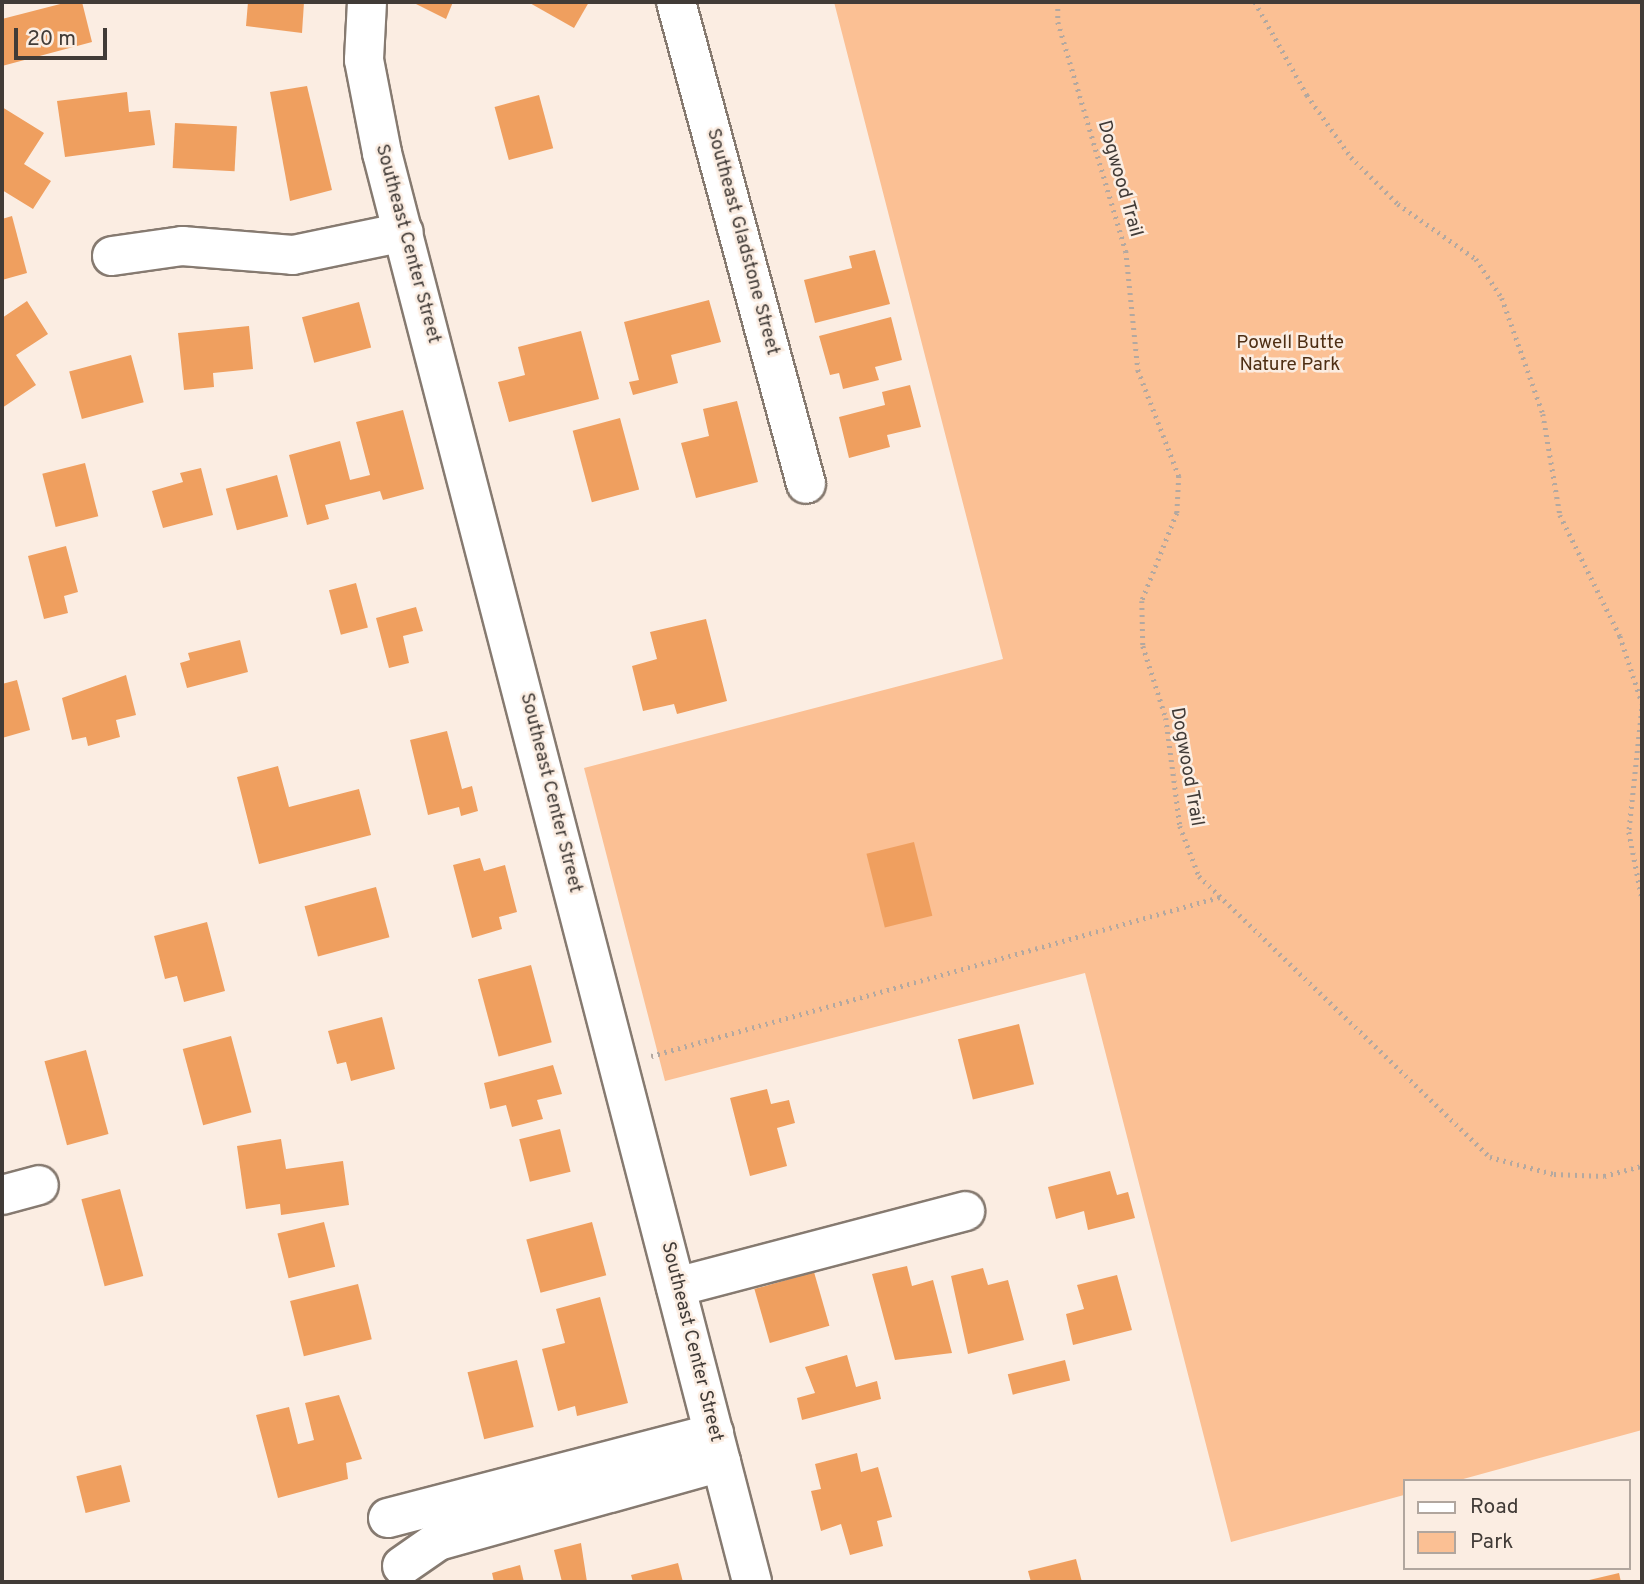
<!DOCTYPE html>
<style>
body{margin:0}
#map{position:relative;width:1644px;height:1584px;overflow:hidden;background:#fbede2;font-family:Overpass,sans-serif}
div>[style]{position:absolute}
.green>*{inset:0;background:#fbc094}
.building>*{inset:0;background:#ef9f5f;transform-origin:0 0}
.path>*{height:4.5px;margin-top:-2.25px;transform-origin:0;background:repeating-linear-gradient(90deg,#b3a8a0 0 2px,transparent 0 7px)}
.roads{filter:drop-shadow(2px 0 #867a70) drop-shadow(-2px 0 #867a70) drop-shadow(0 2px #867a70) drop-shadow(0 -2px #867a70)}
.minor>*{height:38px;margin:-19px;padding:0 19px;transform-origin:19px;border-radius:19px;background:#fff}
span{translate:-50% -50%;white-space:nowrap;text-align:center;line-height:1.15;-webkit-text-stroke:5px #fbede2;paint-order:stroke}
.street-label{font-size:19px;color:#413b37}
.park-label{font-size:19px;color:#4f2f14}
.frame{position:absolute;inset:0;border:4px solid #413b37;pointer-events:none}
.legend{position:absolute;left:1403px;top:1479px;width:228px;height:91px;box-sizing:border-box;background:#fbede2;border:2px solid #b1a69e;margin:0;padding:9px 12px;list-style:none;font-size:21px;color:#413b37}
.legend li{display:flex;align-items:center;gap:14px;height:35px}
.legend b{width:35px;border:2px solid #b1a69e}
.scale{position:absolute;left:14px;top:28px;width:93px;height:32px;box-sizing:border-box;border:4px solid #413b37;border-top:0;padding-left:9px;font-size:21px;line-height:24px;white-space:nowrap;color:#413b37;-webkit-text-stroke:5px #fbede2;paint-order:stroke}
</style>
<div id="map">
<div class="green">
<div style="clip-path:polygon(834px 2px,1642px 2px,1642px 1430px,1456px 1481px,1404px 1481px,1404px 1495px,1231px 1542px,1085px 973px,665px 1081px,584px 768px,1003px 659px)"></div>
</div>
<div class="building">
<div style="clip-path:polygon(68px 2px,82px 2px,92px 42px,2px 66px,2px 19px)"></div>
<div style="clip-path:polygon(248px 2px,304px 2px,302px 33px,246px 26px)"></div>
<div style="clip-path:polygon(412px 2px,453px 2px,446px 19px)"></div>
<div style="clip-path:polygon(528px 2px,589px 2px,574px 28px)"></div>
<div style="clip-path:polygon(307px 86px,332px 190px,290px 201px,270px 92px)"></div>
<div style="clip-path:polygon(127px 92px,129px 112px,150px 110px,155px 145px,65px 157px,57px 101px)"></div>
<div style="left:539px;top:95px;width:55px;height:46px;rotate:75deg"></div>
<div style="clip-path:polygon(2px 107px,44px 133px,24px 164px,51px 181px,33px 209px,2px 190px)"></div>
<div style="left:175px;top:123px;width:62px;height:45px;rotate:3deg"></div>
<div style="clip-path:polygon(12px 216px,27px 273px,2px 280px,2px 219px)"></div>
<div style="clip-path:polygon(875px 250px,890px 304px,815px 323px,804px 280px,852px 268px,849px 256px)"></div>
<div style="clip-path:polygon(709px 300px,721px 342px,671px 355px,678px 383px,633px 395px,629px 382px,639px 380px,624px 322px)"></div>
<div style="clip-path:polygon(27px 301px,48px 334px,16px 355px,36px 385px,2px 408px,2px 318px)"></div>
<div style="left:359px;top:302px;width:47px;height:59px;rotate:75deg"></div>
<div style="clip-path:polygon(891px 317px,902px 360px,875px 367px,879px 380px,843px 389px,839px 373px,830px 375px,819px 336px)"></div>
<div style="clip-path:polygon(249px 326px,253px 369px,213px 373px,214px 387px,184px 390px,178px 333px)"></div>
<div style="clip-path:polygon(581px 331px,599px 399px,509px 422px,498px 382px,525px 375px,518px 347px)"></div>
<div style="left:131px;top:355px;width:49px;height:64px;rotate:75deg"></div>
<div style="clip-path:polygon(910px 385px,921px 427px,887px 435px,890px 447px,849px 458px,839px 417px,885px 405px,882px 392px)"></div>
<div style="clip-path:polygon(737px 401px,758px 482px,696px 498px,681px 443px,709px 436px,703px 409px)"></div>
<div style="clip-path:polygon(403px 410px,424px 489px,383px 500px,380px 491px,325px 505px,329px 519px,307px 525px,289px 455px,340px 441px,350px 480px,370px 475px,356px 422px)"></div>
<div style="left:620px;top:418px;width:74px;height:49px;rotate:75deg"></div>
<div style="left:85px;top:463px;width:55px;height:44px;rotate:76deg"></div>
<div style="clip-path:polygon(201px 468px,213px 515px,163px 528px,152px 491px,183px 482px,180px 473px)"></div>
<div style="left:277px;top:475px;width:43px;height:53px;rotate:75deg"></div>
<div style="clip-path:polygon(66px 546px,78px 592px,64px 596px,68px 613px,44px 619px,28px 556px)"></div>
<div style="left:356px;top:583px;width:46px;height:28px;rotate:75deg"></div>
<div style="clip-path:polygon(416px 607px,423px 631px,403px 636px,409px 663px,389px 668px,376px 618px)"></div>
<div style="clip-path:polygon(706px 619px,727px 701px,677px 714px,674px 704px,643px 711px,632px 666px,657px 659px,650px 632px)"></div>
<div style="clip-path:polygon(240px 640px,248px 672px,187px 688px,180px 663px,190px 660px,188px 653px)"></div>
<div style="clip-path:polygon(126px 675px,136px 715px,116px 720px,120px 737px,88px 746px,86px 737px,72px 740px,62px 698px)"></div>
<div style="clip-path:polygon(17px 680px,30px 730px,2px 738px,2px 684px)"></div>
<div style="clip-path:polygon(447px 731px,462px 789px,472px 786px,478px 811px,461px 816px,459px 807px,428px 815px,410px 740px)"></div>
<div style="clip-path:polygon(278px 766px,289px 807px,359px 789px,371px 835px,259px 864px,237px 777px)"></div>
<div style="left:914px;top:842px;width:76px;height:49px;rotate:76deg"></div>
<div style="clip-path:polygon(480px 858px,484px 871px,505px 865px,517px 912px,499px 917px,502px 929px,472px 938px,453px 865px)"></div>
<div style="left:376px;top:887px;width:52px;height:74px;rotate:75deg"></div>
<div style="clip-path:polygon(207px 922px,225px 991px,184px 1002px,177px 976px,165px 979px,154px 936px)"></div>
<div style="left:531px;top:965px;width:80px;height:55px;rotate:75deg"></div>
<div style="clip-path:polygon(382px 1017px,395px 1069px,351px 1081px,346px 1062px,337px 1064px,328px 1031px)"></div>
<div style="left:1019px;top:1024px;width:62px;height:63px;rotate:76deg"></div>
<div style="left:231px;top:1036px;width:79px;height:50px;rotate:75deg"></div>
<div style="left:86px;top:1050px;width:87px;height:43px;rotate:75deg"></div>
<div style="clip-path:polygon(553px 1065px,562px 1094px,537px 1100px,543px 1119px,512px 1127px,506px 1105px,490px 1109px,484px 1083px)"></div>
<div style="clip-path:polygon(767px 1089px,771px 1104px,789px 1100px,795px 1123px,777px 1128px,787px 1166px,750px 1176px,730px 1098px)"></div>
<div style="left:560px;top:1129px;width:44px;height:42px;rotate:76deg"></div>
<div style="clip-path:polygon(281px 1139px,286px 1169px,343px 1161px,349px 1205px,281px 1215px,280px 1204px,246px 1209px,237px 1146px)"></div>
<div style="clip-path:polygon(1110px 1171px,1117px 1195px,1128px 1192px,1135px 1218px,1088px 1230px,1084px 1211px,1056px 1219px,1048px 1187px)"></div>
<div style="left:120px;top:1189px;width:90px;height:40px;rotate:75deg"></div>
<div style="left:324px;top:1222px;width:46px;height:48px;rotate:76deg"></div>
<div style="left:592px;top:1222px;width:55px;height:68px;rotate:75deg"></div>
<div style="clip-path:polygon(907px 1266px,912px 1286px,933px 1280px,952px 1353px,895px 1360px,872px 1274px)"></div>
<div style="clip-path:polygon(983px 1268px,988px 1285px,1008px 1280px,1024px 1340px,968px 1354px,951px 1276px)"></div>
<div style="left:814px;top:1272px;width:56px;height:62px;rotate:74deg"></div>
<div style="clip-path:polygon(1117px 1275px,1132px 1330px,1073px 1345px,1066px 1314px,1084px 1309px,1077px 1285px)"></div>
<div style="left:358px;top:1284px;width:57px;height:70px;rotate:76deg"></div>
<div style="clip-path:polygon(600px 1297px,628px 1403px,577px 1416px,575px 1406px,558px 1411px,542px 1349px,565px 1343px,556px 1309px)"></div>
<div style="clip-path:polygon(847px 1355px,856px 1387px,877px 1381px,881px 1399px,802px 1420px,797px 1398px,815px 1393px,805px 1367px)"></div>
<div style="left:517px;top:1360px;width:69px;height:51px;rotate:76deg"></div>
<div style="left:1065px;top:1360px;width:21px;height:59px;rotate:76deg"></div>
<div style="clip-path:polygon(339px 1395px,362px 1459px,346px 1463px,348px 1479px,278px 1498px,256px 1415px,289px 1407px,298px 1444px,314px 1440px,305px 1403px)"></div>
<div style="clip-path:polygon(857px 1453px,861px 1472px,878px 1467px,892px 1517px,877px 1521px,883px 1546px,850px 1555px,841px 1524px,821px 1531px,811px 1491px,821px 1489px,815px 1464px)"></div>
<div style="left:121px;top:1465px;width:38px;height:46px;rotate:76deg"></div>
<div style="clip-path:polygon(581px 1543px,587px 1582px,562px 1582px,554px 1550px)"></div>
<div style="clip-path:polygon(1076px 1559px,1082px 1582px,1031px 1582px,1028px 1571px)"></div>
<div style="clip-path:polygon(678px 1563px,683px 1582px,633px 1582px,631px 1575px)"></div>
<div style="clip-path:polygon(520px 1565px,524px 1582px,494px 1582px,492px 1573px)"></div>
<div style="clip-path:polygon(1619px 1573px,1621px 1582px,1585px 1582px,1585px 1581px)"></div>
</div>
<div class="path">
<div style="left:1058px;top:2px;width:20px;rotate:90deg"></div>
<div style="left:1058px;top:22px;width:239px;rotate:73.5deg"></div>
<div style="left:1126px;top:251px;width:120px;rotate:84.2deg"></div>
<div style="left:1138px;top:370px;width:114px;rotate:68.9deg"></div>
<div style="left:1179px;top:476px;width:37px;rotate:93deg"></div>
<div style="left:1177px;top:513px;width:95px;rotate:111.7deg"></div>
<div style="left:1142px;top:601px;width:45px;rotate:88.7deg"></div>
<div style="left:1143px;top:646px;width:76px;rotate:72.3deg"></div>
<div style="left:1166px;top:718px;width:109px;rotate:82.6deg"></div>
<div style="left:1180px;top:826px;width:53px;rotate:69.2deg"></div>
<div style="left:1199px;top:876px;width:405px;rotate:44deg"></div>
<div style="left:1490px;top:1157px;width:66px;rotate:14.9deg"></div>
<div style="left:1554px;top:1174px;width:50px;rotate:2.3deg"></div>
<div style="left:1604px;top:1176px;width:39px;rotate:-15deg"></div>
<div style="left:1255px;top:2px;width:107px;rotate:60.8deg"></div>
<div style="left:1307px;top:95px;width:76px;rotate:54.6deg"></div>
<div style="left:1351px;top:157px;width:66px;rotate:45deg"></div>
<div style="left:1398px;top:204px;width:95px;rotate:35.2deg"></div>
<div style="left:1476px;top:259px;width:47px;rotate:56.3deg"></div>
<div style="left:1502px;top:298px;width:123px;rotate:70.5deg"></div>
<div style="left:1543px;top:414px;width:102px;rotate:80.4deg"></div>
<div style="left:1560px;top:515px;width:135px;rotate:63.6deg"></div>
<div style="left:1620px;top:636px;width:71px;rotate:71.8deg"></div>
<div style="left:1642px;top:709px;width:124px;rotate:96deg"></div>
<div style="left:1629px;top:832px;width:67px;rotate:78.9deg"></div>
<div style="left:651px;top:1056px;width:591px;rotate:-15.61deg"></div>
</div>
<div class="roads">
<div class="minor">
<div style="left:367px;top:2px;width:58px;rotate:93deg"></div>
<div style="left:364px;top:60px;width:95px;rotate:79deg"></div>
<div style="left:382px;top:153px;width:1476px;rotate:75.48deg"></div>
<div style="left:676px;top:2px;width:499px;rotate:74.9deg"></div>
<div style="left:112px;top:256px;width:71px;rotate:-8.1deg"></div>
<div style="left:182px;top:246px;width:111px;rotate:4.6deg"></div>
<div style="left:293px;top:255px;width:113px;rotate:-11.7deg"></div>
<div style="left:2px;top:1195px;width:38px;rotate:-15deg"></div>
<div style="left:676px;top:1287px;width:299px;rotate:-14.7deg"></div>
<div style="left:388px;top:1518px;width:337px;rotate:-14.6deg"></div>
<div style="left:402px;top:1566px;width:44px;rotate:-34.8deg"></div>
<div style="left:438px;top:1541px;width:294px;rotate:-15.6deg"></div>
</div>
</div>
<div class="street-label">
<span style="left:1119px;top:179px;rotate:74deg">Dogwood Trail</span>
<span style="left:742px;top:242px;rotate:75deg">Southeast Gladstone Street</span>
<span style="left:407px;top:244px;rotate:75deg">Southeast Center Street</span>
<span style="left:1186px;top:767px;rotate:80deg">Dogwood Trail</span>
<span style="left:550px;top:793px;rotate:76deg">Southeast Center Street</span>
<span style="left:691px;top:1342px;rotate:76deg">Southeast Center Street</span>
</div>
<div class="park-label">
<span style="left:1290px;top:355px">Powell Butte<br>Nature Park</span>
</div>
<div class="frame"></div>
<ul class="legend">
<li><b style="height:9px;background:#fff"></b>Road</li>
<li><b style="height:19px;background:#fbc094"></b>Park</li>
</ul>
<div class="scale">20 m</div>
</div>
